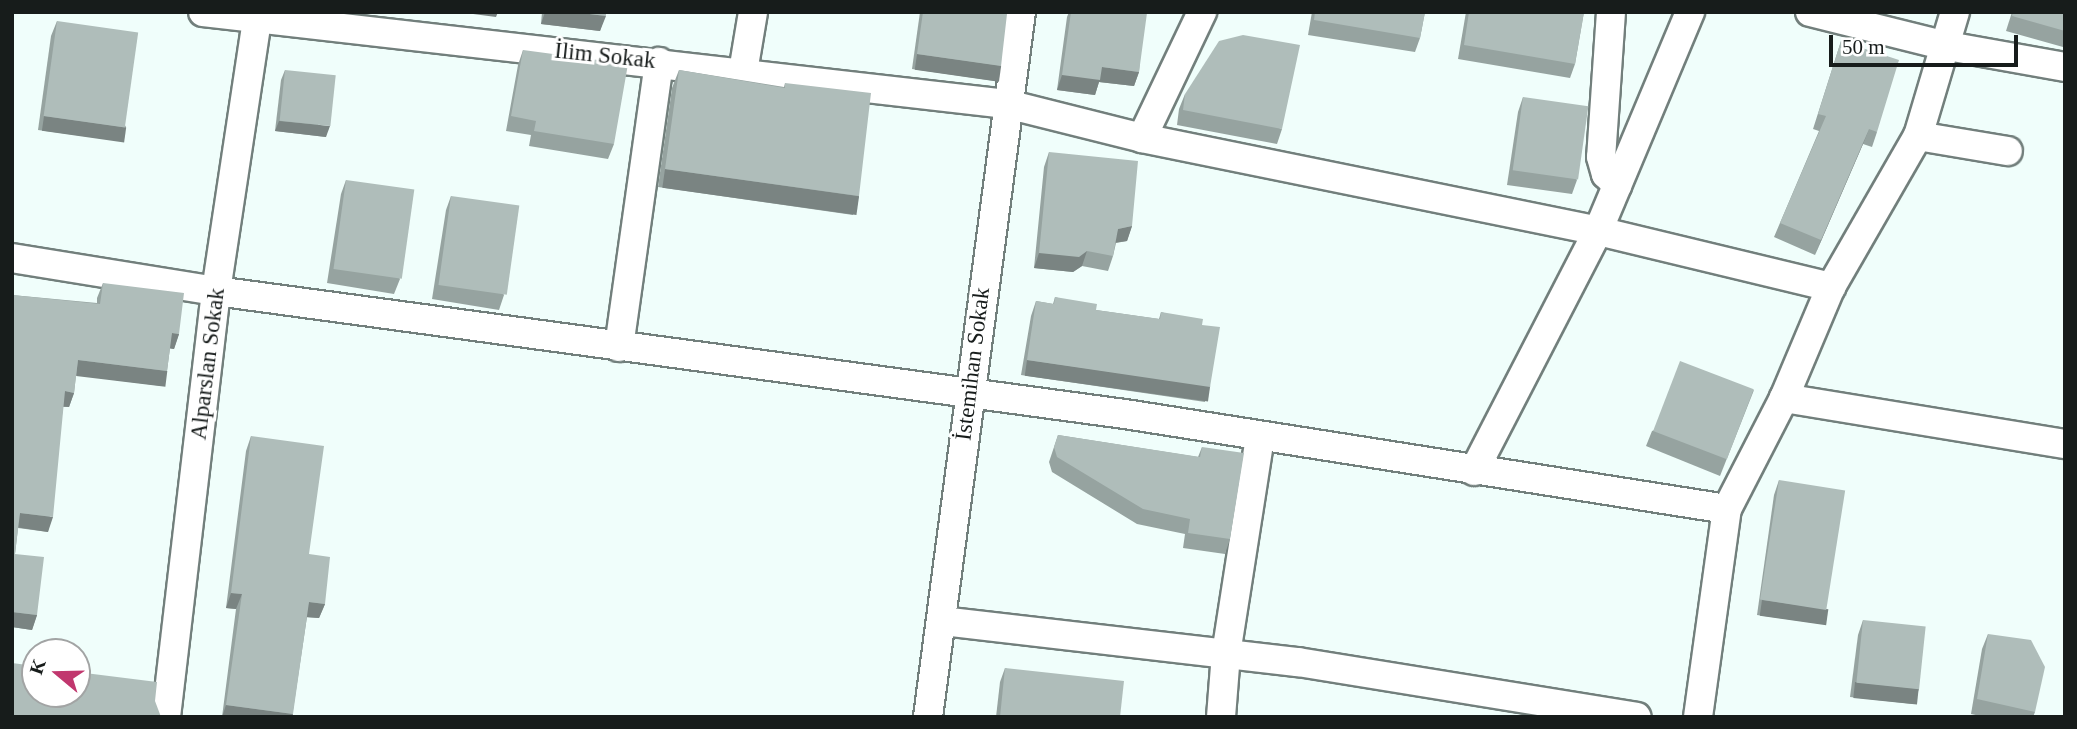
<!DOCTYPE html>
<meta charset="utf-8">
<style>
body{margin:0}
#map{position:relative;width:2077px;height:729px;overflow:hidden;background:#f0fefb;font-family:Georgia,serif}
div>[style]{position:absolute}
.roads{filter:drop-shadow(2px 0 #727f7c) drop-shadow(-2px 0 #727f7c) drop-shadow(0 2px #727f7c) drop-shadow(0 -2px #727f7c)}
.minor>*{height:28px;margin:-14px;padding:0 14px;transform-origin:14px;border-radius:14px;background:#fff}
.wall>*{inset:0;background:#96a3a0}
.shaded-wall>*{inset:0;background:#7a8482;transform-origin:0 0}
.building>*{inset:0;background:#afbdba;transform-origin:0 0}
span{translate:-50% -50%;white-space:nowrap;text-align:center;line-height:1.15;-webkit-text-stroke:6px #fff;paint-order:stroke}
.street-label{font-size:23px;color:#171c1b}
.frame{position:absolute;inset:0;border:14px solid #171c1b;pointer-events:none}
.north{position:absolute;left:21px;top:638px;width:70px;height:70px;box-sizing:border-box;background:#fff;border:2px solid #a2a4a4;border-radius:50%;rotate:289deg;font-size:19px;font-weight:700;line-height:28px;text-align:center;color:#171c1b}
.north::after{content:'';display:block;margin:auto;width:24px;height:32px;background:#c1376e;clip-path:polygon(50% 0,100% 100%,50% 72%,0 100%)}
.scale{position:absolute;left:1829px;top:35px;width:189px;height:32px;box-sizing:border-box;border:4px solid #171c1b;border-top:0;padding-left:9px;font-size:21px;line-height:24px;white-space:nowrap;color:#171c1b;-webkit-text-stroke:5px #fff;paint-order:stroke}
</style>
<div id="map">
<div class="roads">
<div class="minor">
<div style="left:203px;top:12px;width:809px;rotate:6.53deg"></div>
<div style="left:1007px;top:104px;width:139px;rotate:14.1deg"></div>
<div style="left:1142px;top:138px;width:465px;rotate:11.5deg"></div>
<div style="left:1598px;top:231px;width:240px;rotate:13.5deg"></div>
<div style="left:1611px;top:12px;width:145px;rotate:93.9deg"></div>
<div style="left:1601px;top:157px;width:18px;rotate:74deg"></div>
<div style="left:1606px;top:174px;width:16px;rotate:45deg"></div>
<div style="left:1810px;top:12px;width:136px;rotate:14deg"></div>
<div style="left:1942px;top:45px;width:125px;rotate:10.1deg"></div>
<div style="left:743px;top:72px;width:61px;rotate:-80.5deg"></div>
<div style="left:1918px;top:136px;width:91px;rotate:9.5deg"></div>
<div style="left:1142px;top:138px;width:140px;rotate:-64.5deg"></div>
<div style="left:12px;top:258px;width:207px;rotate:9.2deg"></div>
<div style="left:216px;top:291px;width:917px;rotate:7.71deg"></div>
<div style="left:1125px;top:414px;width:609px;rotate:8.97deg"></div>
<div style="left:619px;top:347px;width:288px;rotate:-82deg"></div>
<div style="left:1784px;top:398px;width:285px;rotate:9.3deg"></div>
<div style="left:1474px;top:471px;width:270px;rotate:-62.7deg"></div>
<div style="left:1598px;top:231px;width:238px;rotate:-67.2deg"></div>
<div style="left:942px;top:621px;width:358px;rotate:6.6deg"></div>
<div style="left:1298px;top:662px;width:343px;rotate:9.2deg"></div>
<div style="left:166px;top:717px;width:429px;rotate:-83.3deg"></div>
<div style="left:216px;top:291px;width:282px;rotate:-81.4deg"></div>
<div style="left:928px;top:717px;width:711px;rotate:-82.49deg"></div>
<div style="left:1221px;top:717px;width:63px;rotate:-85.5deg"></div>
<div style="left:1226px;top:654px;width:219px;rotate:-81.1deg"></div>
<div style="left:1698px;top:717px;width:210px;rotate:-82.1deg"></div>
<div style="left:1727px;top:509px;width:125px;rotate:-62.8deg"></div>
<div style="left:1784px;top:398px;width:121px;rotate:-67.1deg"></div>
<div style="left:1831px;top:287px;width:174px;rotate:-60.1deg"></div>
<div style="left:1918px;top:136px;width:129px;rotate:-73.4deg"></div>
</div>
</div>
<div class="wall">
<div style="clip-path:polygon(542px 12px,606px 12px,600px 31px,541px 24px)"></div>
<div style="clip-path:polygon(920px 12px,1002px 12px,1001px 66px,995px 81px,912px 69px)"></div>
<div style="clip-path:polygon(1069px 12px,1144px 12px,1139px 72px,1134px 86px,1099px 82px,1095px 95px,1057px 90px,1067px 17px)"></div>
<div style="clip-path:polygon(1312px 12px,1425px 12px,1420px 38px,1415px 52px,1308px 35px)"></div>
<div style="clip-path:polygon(1466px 12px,1584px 12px,1575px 64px,1570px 78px,1458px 59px)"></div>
<div style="clip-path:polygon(2012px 12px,2065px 12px,2065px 42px,2063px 47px,2006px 31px)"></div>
<div style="clip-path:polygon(57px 21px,126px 127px,120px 141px,38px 130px,51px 36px)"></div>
<div style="clip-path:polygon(1841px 41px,1877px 132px,1872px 147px,1863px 144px,1815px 255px,1774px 237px,1819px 131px,1813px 129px)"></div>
<div style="clip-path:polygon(523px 50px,614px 144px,608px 159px,529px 146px,531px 135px,506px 131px,518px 65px)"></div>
<div style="clip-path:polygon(285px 70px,326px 137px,275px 131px,281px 80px)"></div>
<div style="clip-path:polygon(679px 70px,784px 87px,785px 83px,859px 196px,853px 215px,658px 187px,672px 88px)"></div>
<div style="clip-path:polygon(1185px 94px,1282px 129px,1277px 144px,1177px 125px,1179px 109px)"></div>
<div style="clip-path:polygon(1523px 97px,1577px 180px,1572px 194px,1507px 185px,1518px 112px)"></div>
<div style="clip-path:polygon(1049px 152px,1132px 226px,1127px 241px,1116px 243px,1113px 256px,1108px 271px,1082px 266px,1073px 272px,1034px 268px,1044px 167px)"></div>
<div style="clip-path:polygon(346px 180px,400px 279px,394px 294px,327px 283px,341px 194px)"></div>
<div style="clip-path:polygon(451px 196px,504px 295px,499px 310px,432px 299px,446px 210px)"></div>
<div style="clip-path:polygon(103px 283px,179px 334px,174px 349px,170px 348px,167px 371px,162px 386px,76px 375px,74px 393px,69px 407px,63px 407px,48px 532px,18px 528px,15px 554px,37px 615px,32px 630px,12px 627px,12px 295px,97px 303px,97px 298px)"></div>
<div style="clip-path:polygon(1055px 297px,1096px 310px,1159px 319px,1161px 312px,1202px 325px,1205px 402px,1021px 375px,1031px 316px,1036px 301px,1053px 304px)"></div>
<div style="clip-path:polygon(1754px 390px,1720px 476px,1646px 446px,1652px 431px)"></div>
<div style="clip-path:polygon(1058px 435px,1198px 457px,1202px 447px,1230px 539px,1225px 554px,1183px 548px,1185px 534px,1137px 524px,1052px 472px,1049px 462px)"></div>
<div style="clip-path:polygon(251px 436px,309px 554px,325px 604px,319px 618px,307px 617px,292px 717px,222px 717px,236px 609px,226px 608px,246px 451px)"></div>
<div style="clip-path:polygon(1779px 480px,1822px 624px,1757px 615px,1774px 495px)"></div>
<div style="clip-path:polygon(1863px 620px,1919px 689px,1913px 704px,1850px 697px,1858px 635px)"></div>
<div style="clip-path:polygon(1988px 634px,2035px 712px,2033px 717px,1985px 717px,1971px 714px,1982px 649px)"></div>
<div style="clip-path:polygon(1005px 668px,1120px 717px,996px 717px,1000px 682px)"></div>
</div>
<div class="shaded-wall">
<div style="clip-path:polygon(458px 12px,498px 12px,496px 17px)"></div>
<div style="clip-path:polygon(545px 12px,573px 12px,606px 16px,600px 31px,541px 24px)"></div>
<div style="left:917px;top:54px;width:85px;height:16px;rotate:8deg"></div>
<div style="clip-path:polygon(1102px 67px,1139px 72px,1134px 86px,1099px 82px,1095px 95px,1057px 90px,1062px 75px)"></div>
<div style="left:44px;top:116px;width:83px;height:15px;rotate:8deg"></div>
<div style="clip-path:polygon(279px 121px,330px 126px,326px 137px,275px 131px)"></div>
<div style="clip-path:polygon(1869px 129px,1863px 144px,1815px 255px,1821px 240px)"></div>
<div style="left:665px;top:169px;width:196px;height:19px;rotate:8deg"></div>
<div style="clip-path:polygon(1132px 226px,1127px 241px,1113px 243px,1118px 229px)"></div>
<div style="clip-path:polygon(1087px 251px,1082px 266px,1073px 272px,1034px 268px,1039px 253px)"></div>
<div style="clip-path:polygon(172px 333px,179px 334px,174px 349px,166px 348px)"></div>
<div style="left:78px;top:360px;width:90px;height:16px;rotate:7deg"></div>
<div style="left:1027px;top:360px;width:185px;height:16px;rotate:8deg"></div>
<div style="clip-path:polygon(65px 391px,74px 393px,69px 407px,59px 406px)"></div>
<div style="clip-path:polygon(20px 513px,53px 517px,48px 532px,15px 527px)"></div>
<div style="clip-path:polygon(231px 593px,242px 594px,236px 609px,226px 608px)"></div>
<div style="left:1762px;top:600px;width:67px;height:16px;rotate:8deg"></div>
<div style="clip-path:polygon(309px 602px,325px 604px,319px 618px,304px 617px)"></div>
<div style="clip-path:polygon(12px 612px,37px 615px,32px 630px,12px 627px)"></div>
<div style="left:1855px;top:682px;width:64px;height:16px;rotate:6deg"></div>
<div style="clip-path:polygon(226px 705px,293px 714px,292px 717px,222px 717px)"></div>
</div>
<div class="building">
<div style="clip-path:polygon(573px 12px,606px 12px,606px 16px)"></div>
<div style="clip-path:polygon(923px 12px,1002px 12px,1001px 13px,1007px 14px,1001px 66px,917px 54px)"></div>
<div style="clip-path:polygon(1071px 12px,1147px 13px,1139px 72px,1102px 67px,1100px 80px,1062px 75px)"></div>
<div style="clip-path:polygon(1315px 12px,1425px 12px,1420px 38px,1314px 20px)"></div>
<div style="clip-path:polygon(1469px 12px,1584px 12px,1575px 64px,1464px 45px)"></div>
<div style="clip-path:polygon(2013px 12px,2065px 12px,2065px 31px,2012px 16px)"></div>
<div style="left:57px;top:21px;width:82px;height:96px;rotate:8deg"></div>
<div style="clip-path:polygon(1243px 35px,1300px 45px,1282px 129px,1183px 110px,1185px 94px,1219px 41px)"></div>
<div style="clip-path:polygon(1841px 41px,1899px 60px,1877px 132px,1869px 129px,1821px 240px,1780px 223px,1826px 116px,1818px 114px)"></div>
<div style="clip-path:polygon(523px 50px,628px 64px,614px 144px,534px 131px,536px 121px,511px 116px)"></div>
<div style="left:285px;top:70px;width:51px;height:51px;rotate:6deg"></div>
<div style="clip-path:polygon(679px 70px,785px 88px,785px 83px,871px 93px,859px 196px,665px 169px)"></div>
<div style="left:1523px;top:97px;width:66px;height:74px;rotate:8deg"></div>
<div style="clip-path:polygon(1049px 152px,1138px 161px,1132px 226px,1118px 229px,1113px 256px,1087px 251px,1079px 257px,1039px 253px)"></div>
<div style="left:346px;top:180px;width:69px;height:90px;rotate:8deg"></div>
<div style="left:451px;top:196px;width:69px;height:90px;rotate:8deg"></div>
<div style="clip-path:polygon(103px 283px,184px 293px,179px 334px,172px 333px,167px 371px,78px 360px,74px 393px,65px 391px,53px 517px,20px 513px,15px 554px,44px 557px,37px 615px,12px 612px,12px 295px,100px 304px)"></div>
<div style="clip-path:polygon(1055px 297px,1097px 304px,1096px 310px,1160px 319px,1161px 312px,1203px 319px,1202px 325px,1220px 327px,1210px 387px,1027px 360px,1036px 301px,1054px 304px)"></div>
<div style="left:1680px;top:361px;width:79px;height:75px;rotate:21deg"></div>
<div style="clip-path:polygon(1058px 435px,1200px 457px,1202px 447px,1244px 453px,1230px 539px,1188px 533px,1190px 519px,1143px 509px,1057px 457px,1054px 447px)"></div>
<div style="clip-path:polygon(251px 436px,324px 446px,309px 554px,330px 557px,325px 604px,309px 602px,293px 714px,226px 705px,242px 594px,231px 593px)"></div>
<div style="left:1779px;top:480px;width:67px;height:121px;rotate:9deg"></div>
<div style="left:1863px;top:620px;width:63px;height:63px;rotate:6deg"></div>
<div style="clip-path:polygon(1988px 634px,2031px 640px,2045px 667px,2035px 712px,1977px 699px)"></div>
<div style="clip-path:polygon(12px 663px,35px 666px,35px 694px,77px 694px,77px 672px,157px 682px,155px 701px,161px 717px,12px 717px)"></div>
<div style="clip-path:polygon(1005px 668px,1124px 681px,1120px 717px,1000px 717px)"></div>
</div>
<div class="street-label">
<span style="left:605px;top:56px;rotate:6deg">İlim Sokak</span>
<span style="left:208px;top:364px;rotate:-83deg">Alparslan Sokak</span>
<span style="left:973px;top:364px;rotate:-83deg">İstemihan Sokak</span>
</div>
<div class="frame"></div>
<div class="north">K</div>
<div class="scale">50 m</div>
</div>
